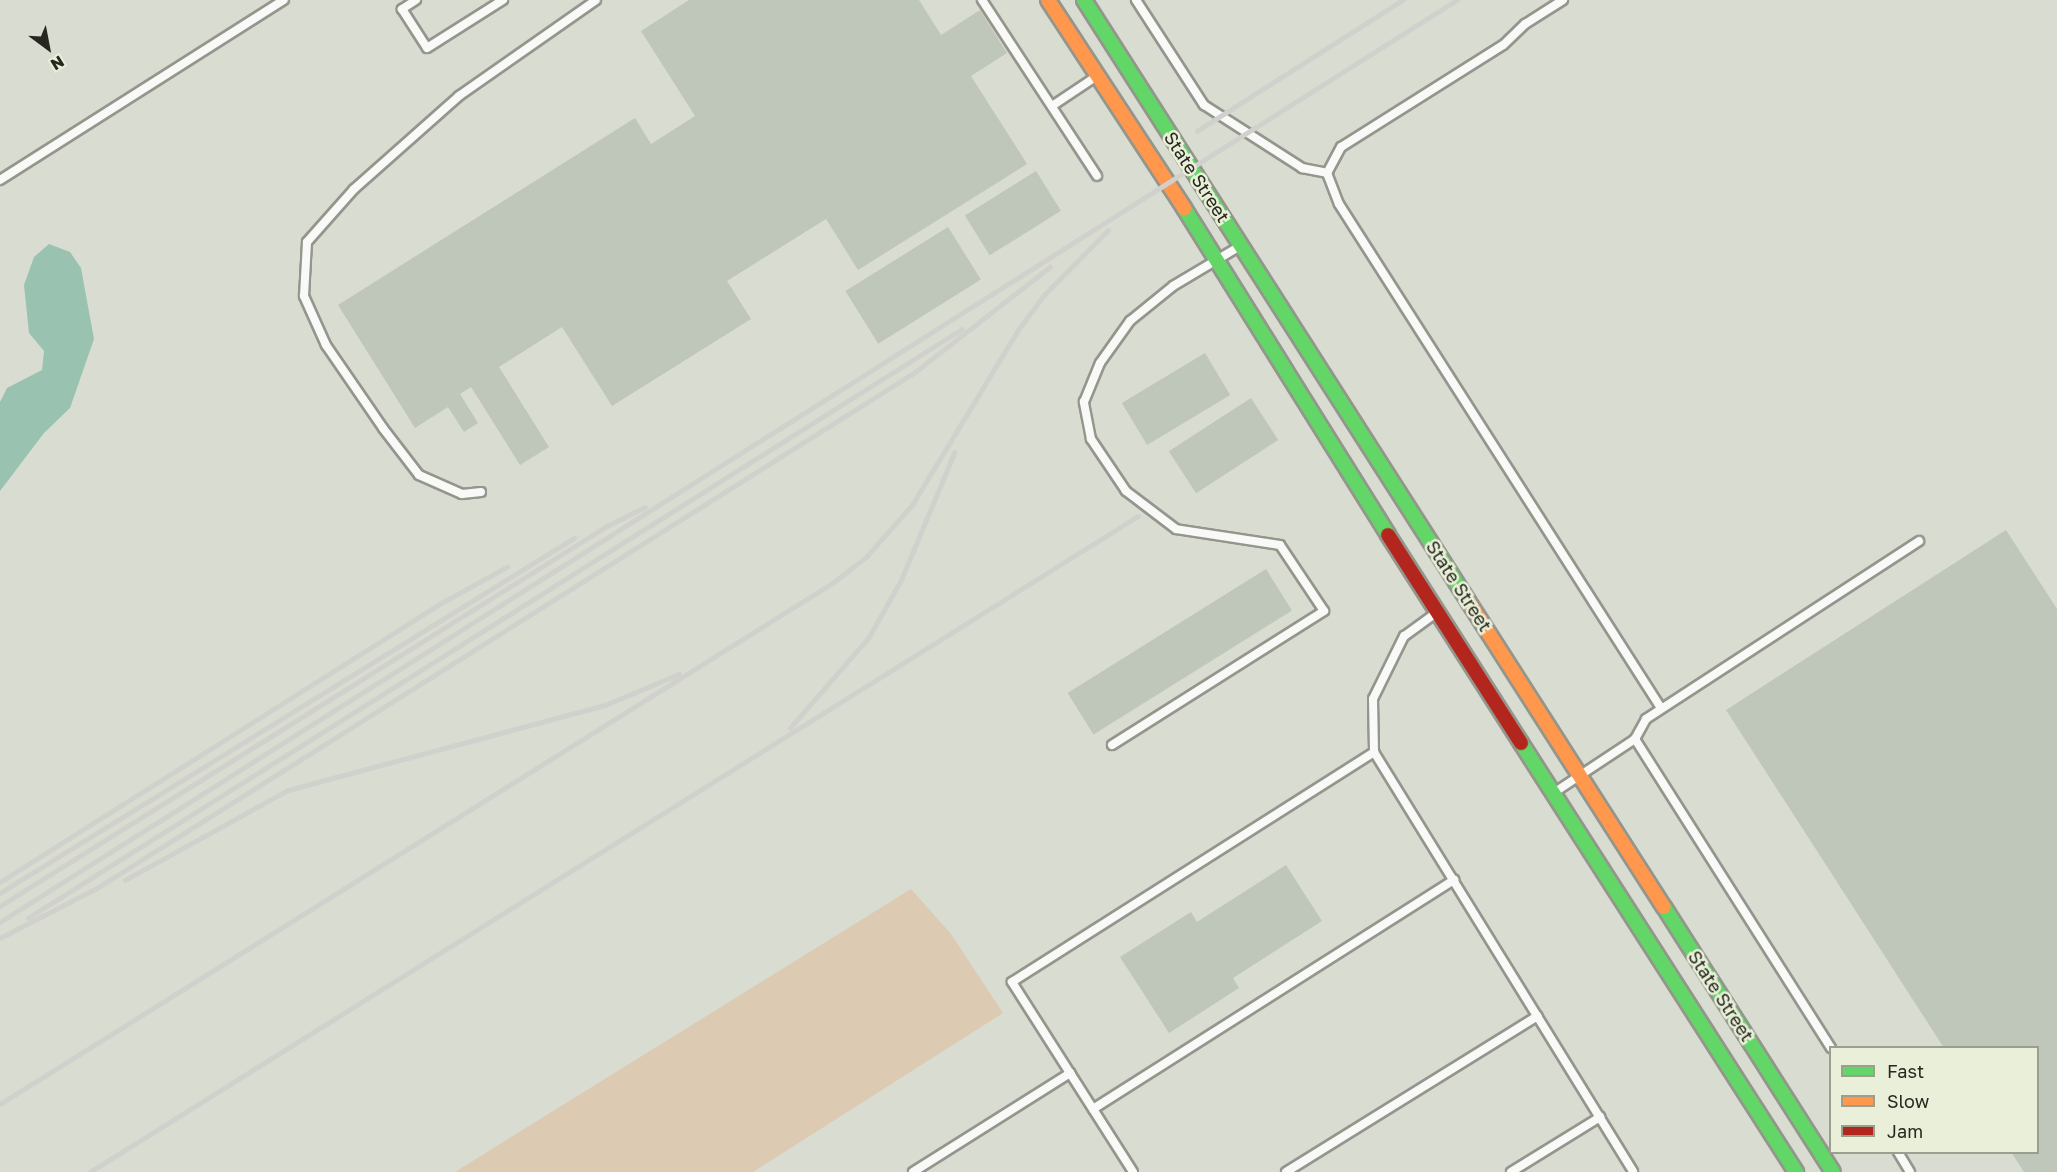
<!DOCTYPE html>
<style>
body{margin:0}
#map{position:relative;width:2057px;height:1172px;overflow:hidden;background:#d9dcd0;font-family:"Golos Text",sans-serif}
div>[style]{position:absolute}
.green>*{inset:0;background:#dccab3}
.water>*{inset:0;background:#99c3b0}
.building>*{inset:0;background:#bfc7ba;transform-origin:0 0}
.roads{filter:drop-shadow(2px 0 #94968d) drop-shadow(-2px 0 #94968d) drop-shadow(0 2px #94968d) drop-shadow(0 -2px #94968d)}
.lane>*{height:8px;margin:-4px;padding:0 4px;transform-origin:4px;border-radius:4px;background:#f9faf8}
.fast>*{height:14px;margin:-7px;padding:0 7px;transform-origin:7px;border-radius:7px;background:#63d668}
.slow>*{height:14px;margin:-7px;padding:0 7px;transform-origin:7px;border-radius:7px;background:#ff974d}
.jam>*{height:14px;margin:-7px;padding:0 7px;transform-origin:7px;border-radius:7px;background:#b3261e}
.rail>*{height:4.5px;margin:-2.25px;padding:0 2.25px;transform-origin:2.25px;border-radius:2.25px;background:#d0d1cd}
span{translate:-50% -50%;white-space:nowrap;text-align:center;line-height:1.15;-webkit-text-stroke:5px #e9efd8;paint-order:stroke}
.street-label{font-size:18px;color:#26281f}
.legend{position:absolute;left:1829px;top:1046px;width:210px;height:108px;box-sizing:border-box;background:#e9efd8;border:2px solid #9b9f8e;margin:0;padding:8px 10px;list-style:none;font-size:18px;color:#26281f}
.legend li{display:flex;align-items:center;gap:12px;height:30px}
.legend b{width:30px;border:2px solid #9b9f8e}
.north{position:absolute;left:18px;top:18px;width:60px;height:60px;-webkit-text-stroke:4px #e9efd8;paint-order:stroke;rotate:148deg;font-size:16px;font-weight:700;line-height:24px;text-align:center;color:#26281f}
.north::after{content:'';display:block;margin:auto;width:21px;height:27px;background:#26281f;clip-path:polygon(50% 0,100% 100%,50% 72%,0 100%)}
</style>
<div id="map">
<div class="green">
<div style="clip-path:polygon(911px 889px,951px 934px,1003px 1013px,753px 1172px,455px 1172px)"></div>
</div>
<div class="water">
<div style="clip-path:polygon(49px 244px,70px 252px,81px 268px,94px 339px,70px 408px,44px 433px,0 491px,0 402px,7px 388px,42px 370px,44px 351px,29px 333px,24px 285px,34px 257px)"></div>
</div>
<div class="building">
<div style="clip-path:polygon(689px 0,919px 0,941px 35px,980px 10px,1007px 53px,971px 76px,1027px 164px,858px 270px,826px 219px,727px 281px,751px 319px,612px 406px,562px 327px,499px 367px,549px 447px,520px 465px,471px 387px,460px 394px,478px 423px,464px 432px,448px 407px,415px 428px,338px 305px,635px 118px,651px 144px,695px 116px,641px 31px)"></div>
<div style="left:1036px;top:171px;width:47px;height:84px;rotate:58deg"></div>
<div style="left:948px;top:227px;width:62px;height:121px;rotate:58deg"></div>
<div style="left:1205px;top:353px;width:49px;height:97px;rotate:59deg"></div>
<div style="left:1251px;top:398px;width:50px;height:98px;rotate:57deg"></div>
<div style="clip-path:polygon(2006px 530px,2057px 609px,2057px 1172px,2024px 1172px,2011px 1152px,2038px 1152px,2038px 1048px,1944px 1048px,1726px 710px)"></div>
<div style="left:1266px;top:569px;width:49px;height:234px;rotate:58deg"></div>
<div style="clip-path:polygon(1286px 865px,1322px 921px,1233px 978px,1239px 988px,1169px 1033px,1120px 957px,1191px 912px,1197px 922px)"></div>
</div>
<div class="roads">
<div class="lane">
<div style="left:416px;top:0;width:17px;rotate:147deg"></div>
<div style="left:402px;top:9px;width:46px;rotate:57.3deg"></div>
<div style="left:427px;top:48px;width:90px;rotate:-32.3deg"></div>
<div style="left:982px;top:0;width:210px;rotate:56.8deg"></div>
<div style="left:1136px;top:0;width:125px;rotate:57.1deg"></div>
<div style="left:1204px;top:105px;width:117px;rotate:32.7deg"></div>
<div style="left:1302px;top:168px;width:25px;rotate:11deg"></div>
<div style="left:1563px;top:0;width:45px;rotate:147.7deg"></div>
<div style="left:1525px;top:24px;width:30px;rotate:136deg"></div>
<div style="left:1503px;top:45px;width:191px;rotate:147.8deg"></div>
<div style="left:1341px;top:147px;width:30px;rotate:118deg"></div>
<div style="left:1327px;top:173px;width:33px;rotate:69deg"></div>
<div style="left:1339px;top:204px;width:598px;rotate:57.43deg"></div>
<div style="left:1052px;top:106px;width:54px;rotate:-33.7deg"></div>
<div style="left:0;top:180px;width:336px;rotate:-32.4deg"></div>
<div style="left:481px;top:492px;width:19px;rotate:174deg"></div>
<div style="left:462px;top:494px;width:47px;rotate:-156.2deg"></div>
<div style="left:419px;top:475px;width:59px;rotate:-127.5deg"></div>
<div style="left:383px;top:428px;width:101px;rotate:-124.5deg"></div>
<div style="left:326px;top:345px;width:54px;rotate:-114.2deg"></div>
<div style="left:304px;top:296px;width:54px;rotate:-86.8deg"></div>
<div style="left:307px;top:242px;width:71px;rotate:-48.4deg"></div>
<div style="left:354px;top:189px;width:140px;rotate:-41.5deg"></div>
<div style="left:459px;top:96px;width:167px;rotate:-35deg"></div>
<div style="left:1436px;top:613px;width:39px;rotate:144deg"></div>
<div style="left:1404px;top:636px;width:70px;rotate:116.2deg"></div>
<div style="left:1373px;top:699px;width:53px;rotate:88.9deg"></div>
<div style="left:1374px;top:752px;width:493px;rotate:58.3deg"></div>
<div style="left:1112px;top:745px;width:251px;rotate:-32.3deg"></div>
<div style="left:1324px;top:611px;width:79px;rotate:-123.7deg"></div>
<div style="left:1280px;top:545px;width:105px;rotate:-171.3deg"></div>
<div style="left:1176px;top:529px;width:63px;rotate:-142.8deg"></div>
<div style="left:1126px;top:491px;width:63px;rotate:-123.9deg"></div>
<div style="left:1091px;top:439px;width:38px;rotate:-101deg"></div>
<div style="left:1084px;top:402px;width:42px;rotate:-67.7deg"></div>
<div style="left:1100px;top:363px;width:52px;rotate:-54.5deg"></div>
<div style="left:1130px;top:321px;width:55px;rotate:-39.1deg"></div>
<div style="left:1173px;top:286px;width:78px;rotate:-30.8deg"></div>
<div style="left:1555px;top:792px;width:96px;rotate:-33.5deg"></div>
<div style="left:1831px;top:1048px;width:366px;rotate:-122.4deg"></div>
<div style="left:1635px;top:739px;width:23px;rotate:-61deg"></div>
<div style="left:1646px;top:719px;width:326px;rotate:-33.1deg"></div>
<div style="left:1070px;top:1073px;width:117px;rotate:57.5deg"></div>
<div style="left:1093px;top:1109px;width:428px;rotate:-32.4deg"></div>
<div style="left:1898px;top:1152px;width:23px;rotate:59deg"></div>
<div style="left:913px;top:1172px;width:186px;rotate:-32.2deg"></div>
<div style="left:1070px;top:1073px;width:108px;rotate:-122.5deg"></div>
<div style="left:1012px;top:982px;width:429px;rotate:-32.4deg"></div>
<div style="left:1286px;top:1172px;width:296px;rotate:-31.8deg"></div>
<div style="left:1511px;top:1172px;width:105px;rotate:-31.7deg"></div>
</div>
<div class="fast">
<div style="left:1084px;top:0;width:713px;rotate:57.42deg"></div>
<div style="left:1184px;top:208px;width:385px;rotate:58deg"></div>
<div style="left:1521px;top:743px;width:510px;rotate:57.34deg"></div>
<div style="left:1664px;top:907px;width:314px;rotate:57.5deg"></div>
</div>
<div class="slow">
<div style="left:1048px;top:0;width:249px;rotate:56.8deg"></div>
<div style="left:1468px;top:601px;width:363px;rotate:57.4deg"></div>
</div>
<div class="jam">
<div style="left:1388px;top:535px;width:247px;rotate:57.4deg"></div>
</div>
</div>
<div class="rail">
<div style="left:1197px;top:131px;width:244px;rotate:-32.5deg"></div>
<div style="left:790px;top:728px;width:121px;rotate:-49deg"></div>
<div style="left:869px;top:637px;width:65px;rotate:-60.7deg"></div>
<div style="left:901px;top:580px;width:138px;rotate:-67.3deg"></div>
<div style="left:125px;top:880px;width:186px;rotate:-28.9deg"></div>
<div style="left:288px;top:790px;width:328px;rotate:-15deg"></div>
<div style="left:605px;top:705px;width:80px;rotate:-22.7deg"></div>
<div style="left:0;top:882px;width:524px;rotate:-32.3deg"></div>
<div style="left:443px;top:602px;width:73px;rotate:-28.7deg"></div>
<div style="left:0;top:893px;width:675px;rotate:-31.74deg"></div>
<div style="left:0;top:906px;width:716px;rotate:-32.05deg"></div>
<div style="left:607px;top:526px;width:42px;rotate:-26.6deg"></div>
<div style="left:28px;top:918px;width:1104px;rotate:-32.24deg"></div>
<div style="left:0;top:922px;width:1724px;rotate:-32.33deg"></div>
<div style="left:0;top:938px;width:109px;rotate:-27.3deg"></div>
<div style="left:97px;top:888px;width:967px;rotate:-32.24deg"></div>
<div style="left:915px;top:372px;width:171px;rotate:-37.9deg"></div>
<div style="left:0;top:1104px;width:984px;rotate:-32.04deg"></div>
<div style="left:834px;top:582px;width:41px;rotate:-38deg"></div>
<div style="left:866px;top:557px;width:69px;rotate:-48.5deg"></div>
<div style="left:912px;top:505px;width:205px;rotate:-58.8deg"></div>
<div style="left:1018px;top:330px;width:44px;rotate:-53.4deg"></div>
<div style="left:1044px;top:295px;width:91px;rotate:-45.4deg"></div>
<div style="left:90px;top:1172px;width:1236px;rotate:-32.04deg"></div>
</div>
<div class="street-label">
<span style="left:1197px;top:177px;rotate:57deg">State Street</span>
<span style="left:1459px;top:586px;rotate:57deg">State Street</span>
<span style="left:1721px;top:996px;rotate:57deg">State Street</span>
</div>
<ul class="legend">
<li><b style="height:8px;background:#63d668"></b>Fast</li>
<li><b style="height:8px;background:#ff974d"></b>Slow</li>
<li><b style="height:8px;background:#b3261e"></b>Jam</li>
</ul>
<div class="north">N</div>
</div>
